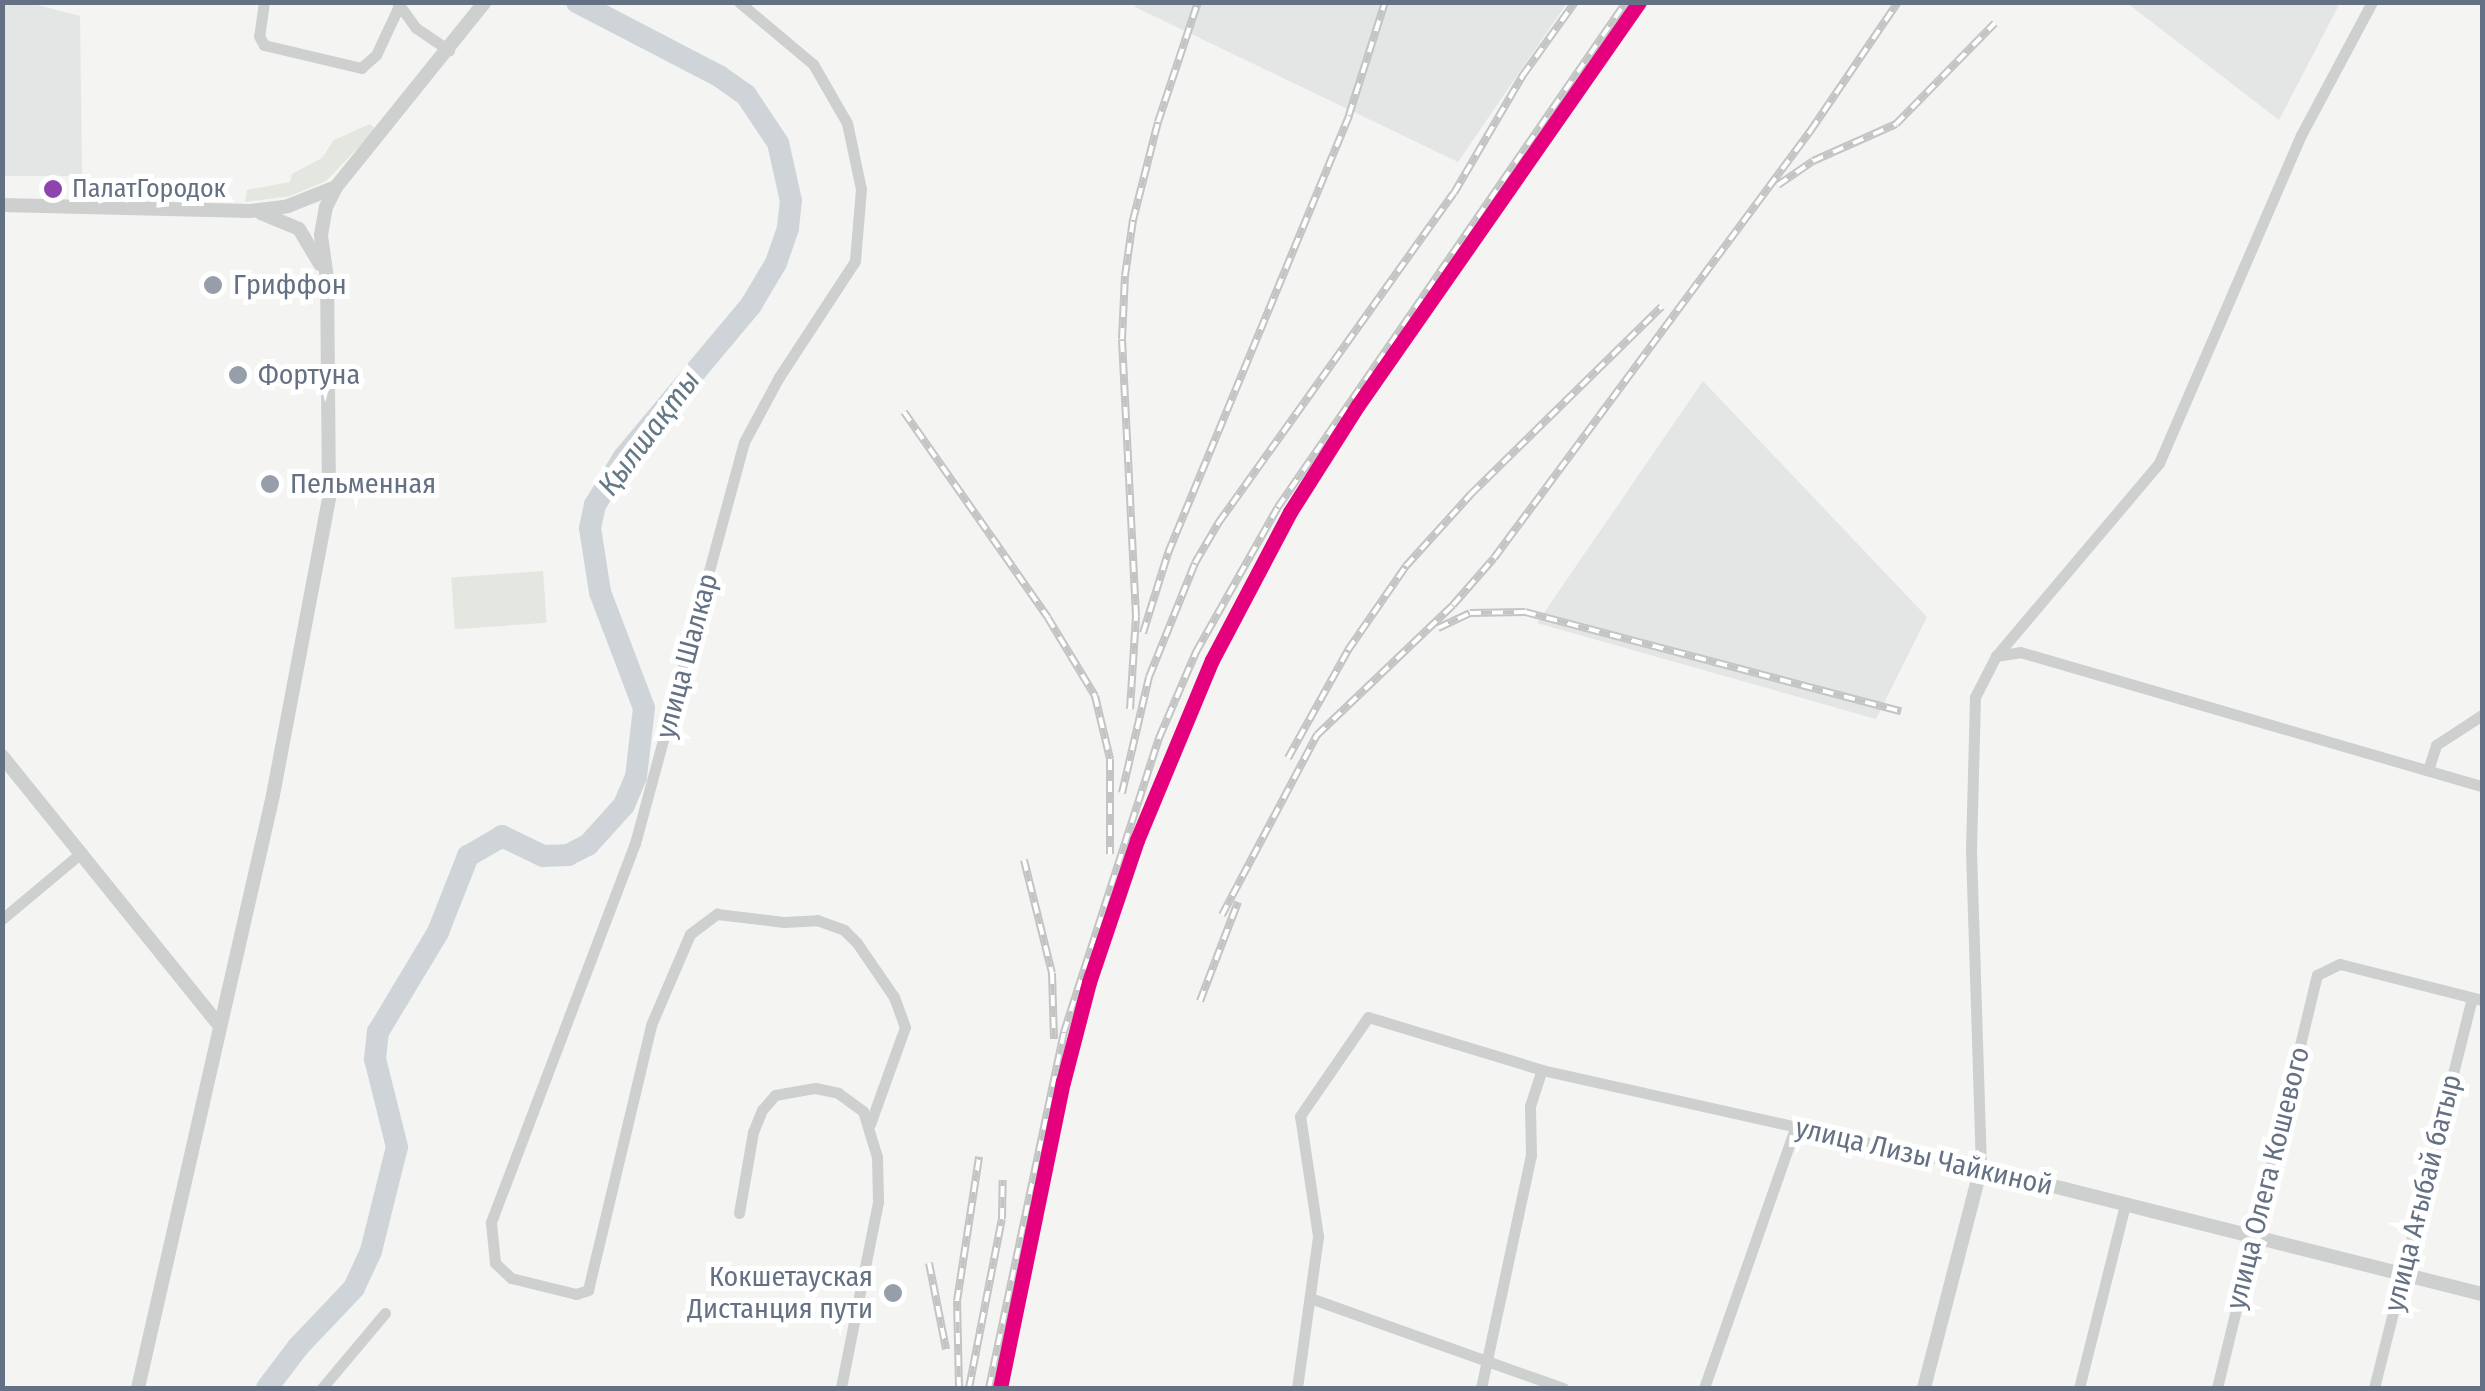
<!DOCTYPE html>
<meta charset="utf-8">
<style>
body{margin:0}
#map{position:relative;width:2485px;height:1391px;overflow:hidden;background:#f4f4f2;font-family:"Fira Sans Condensed",sans-serif}
div>[style]{position:absolute}
.built>*{inset:0;background:#e4e5e5}
.green>*{inset:0;background:#e3e7e0;transform-origin:0 0}
.river>*{height:22px;margin:-11px;padding:0 11px;transform-origin:11px;border-radius:11px;background:#ced4d8}
.minor>*{height:11px;margin:-5.5px;padding:0 5.5px;transform-origin:5.5px;border-radius:5.5px;background:#cecfcf}
.tertiary>*{height:14px;margin:-7px;padding:0 7px;transform-origin:7px;border-radius:7px;background:#cecfcf}
.rail>*{height:8px;margin-top:-4px;transform-origin:0;background:repeating-linear-gradient(90deg,#fff 0 11px,#c3c4c4 0 22px);box-sizing:border-box;border-block:2px solid #c3c4c4}
.rail-1>*{height:15px;margin:-7.5px;padding:0 7.5px;transform-origin:7.5px;border-radius:7.5px;background:#e5007d}
.dots>*{width:28px;height:28px;translate:-50% -50%;box-sizing:border-box;border:5px solid #fff;border-radius:50%}
span{translate:-50% -50%;white-space:nowrap;text-align:center;line-height:1.15;-webkit-text-stroke:10px #fff;paint-order:stroke}
.bus-label{font-size:26px;color:#647083}
.left{translate:0 -50%;text-align:left}
.poi-label{font-size:28px;color:#647083}
.right{translate:-100% -50%;text-align:right}
.street-label{font-size:28px;color:#647083}
.water-label{font-size:30px;color:#647886;font-style:italic}
.frame{position:absolute;inset:0;border:5px solid #647083;pointer-events:none}
</style>
<div id="map">
<div class="built">
<div style="clip-path:polygon(2px 3px,29px 3px,80px 16px,82px 176px,3px 176px)"></div>
<div style="clip-path:polygon(1136px 3px,1567px 2px,1567px 3px,1458px 162px,1135px 7px)"></div>
<div style="clip-path:polygon(2127px 3px,2340px 3px,2279px 120px)"></div>
<div style="clip-path:polygon(1703px 381px,1927px 617px,1876px 719px,1537px 623px)"></div>
</div>
<div class="green">
<div style="clip-path:polygon(370px 124px,376px 129px,326px 181px,290px 196px,245px 202px,247px 190px,290px 182px,292px 174px,322px 158px,334px 140px)"></div>
<div style="left:543px;top:571px;width:52px;height:92px;rotate:86deg"></div>
</div>
<div class="river">
<div style="left:267px;top:1388px;width:51px;rotate:-52.9deg"></div>
<div style="left:298px;top:1347px;width:81px;rotate:-46.5deg"></div>
<div style="left:354px;top:1288px;width:41px;rotate:-65.3deg"></div>
<div style="left:371px;top:1251px;width:107px;rotate:-76deg"></div>
<div style="left:397px;top:1147px;width:91px;rotate:-104deg"></div>
<div style="left:375px;top:1059px;width:27px;rotate:-84deg"></div>
<div style="left:378px;top:1032px;width:117px;rotate:-59deg"></div>
<div style="left:438px;top:932px;width:82px;rotate:-68.5deg"></div>
<div style="left:468px;top:856px;width:39px;rotate:-30deg"></div>
<div style="left:502px;top:836px;width:46px;rotate:26deg"></div>
<div style="left:543px;top:856px;width:25px;rotate:-2deg"></div>
<div style="left:568px;top:855px;width:22px;rotate:-27deg"></div>
<div style="left:588px;top:845px;width:54px;rotate:-48deg"></div>
<div style="left:624px;top:805px;width:30px;rotate:-67deg"></div>
<div style="left:636px;top:777px;width:69px;rotate:-83.4deg"></div>
<div style="left:644px;top:708px;width:124px;rotate:-110.8deg"></div>
<div style="left:600px;top:592px;width:65px;rotate:-98.9deg"></div>
<div style="left:590px;top:528px;width:24px;rotate:-78deg"></div>
<div style="left:595px;top:505px;width:56px;rotate:-58.9deg"></div>
<div style="left:624px;top:457px;width:198px;rotate:-50.1deg"></div>
<div style="left:751px;top:305px;width:49px;rotate:-59.2deg"></div>
<div style="left:776px;top:263px;width:37px;rotate:-71deg"></div>
<div style="left:788px;top:228px;width:27px;rotate:-84deg"></div>
<div style="left:791px;top:201px;width:59px;rotate:-102.6deg"></div>
<div style="left:778px;top:143px;width:58px;rotate:-123.7deg"></div>
<div style="left:746px;top:95px;width:33px;rotate:-145deg"></div>
<div style="left:719px;top:76px;width:160px;rotate:-152.5deg"></div>
</div>
<div class="minor">
<div style="left:264px;top:2px;width:34px;rotate:98deg"></div>
<div style="left:259px;top:36px;width:10px;rotate:61deg"></div>
<div style="left:264px;top:45px;width:100px;rotate:13.3deg"></div>
<div style="left:361px;top:68px;width:20px;rotate:-41deg"></div>
<div style="left:376px;top:55px;width:52px;rotate:-64.9deg"></div>
<div style="left:397px;top:2px;width:32px;rotate:54deg"></div>
<div style="left:416px;top:28px;width:40px;rotate:34deg"></div>
<div style="left:739px;top:2px;width:97px;rotate:40deg"></div>
<div style="left:813px;top:64px;width:68px;rotate:60deg"></div>
<div style="left:847px;top:123px;width:67px;rotate:78deg"></div>
<div style="left:861px;top:189px;width:72px;rotate:94.8deg"></div>
<div style="left:855px;top:261px;width:139px;rotate:123.2deg"></div>
<div style="left:779px;top:377px;width:74px;rotate:118.3deg"></div>
<div style="left:744px;top:442px;width:416px;rotate:105.2deg"></div>
<div style="left:635px;top:843px;width:406px;rotate:110.8deg"></div>
<div style="left:491px;top:1223px;width:40px;rotate:84.3deg"></div>
<div style="left:495px;top:1263px;width:22px;rotate:43deg"></div>
<div style="left:511px;top:1278px;width:67px;rotate:13.8deg"></div>
<div style="left:576px;top:1294px;width:13px;rotate:-18deg"></div>
<div style="left:588px;top:1290px;width:272px;rotate:-76.6deg"></div>
<div style="left:651px;top:1025px;width:99px;rotate:-66.8deg"></div>
<div style="left:690px;top:934px;width:34px;rotate:-37deg"></div>
<div style="left:717px;top:914px;width:67px;rotate:6.8deg"></div>
<div style="left:784px;top:922px;width:33px;rotate:-3deg"></div>
<div style="left:817px;top:920px;width:29px;rotate:20deg"></div>
<div style="left:844px;top:930px;width:18px;rotate:45deg"></div>
<div style="left:857px;top:943px;width:65px;rotate:55.6deg"></div>
<div style="left:894px;top:997px;width:32px;rotate:70deg"></div>
<div style="left:905px;top:1027px;width:103px;rotate:109.8deg"></div>
<div style="left:1996px;top:656px;width:24px;rotate:-9deg"></div>
<div style="left:2020px;top:652px;width:481px;rotate:16.2deg"></div>
<div style="left:2428px;top:770px;width:26px;rotate:-72deg"></div>
<div style="left:2436px;top:745px;width:55px;rotate:-33.1deg"></div>
<div style="left:2px;top:919px;width:104px;rotate:-39.9deg"></div>
<div style="left:739px;top:1213px;width:82px;rotate:-80.2deg"></div>
<div style="left:753px;top:1132px;width:24px;rotate:-68deg"></div>
<div style="left:762px;top:1110px;width:20px;rotate:-49deg"></div>
<div style="left:775px;top:1095px;width:41px;rotate:-9.9deg"></div>
<div style="left:815px;top:1088px;width:24px;rotate:12deg"></div>
<div style="left:838px;top:1093px;width:31px;rotate:36deg"></div>
<div style="left:863px;top:1111px;width:48px;rotate:73.1deg"></div>
<div style="left:877px;top:1157px;width:45px;rotate:88.7deg"></div>
<div style="left:878px;top:1202px;width:190px;rotate:101.3deg"></div>
<div style="left:1310px;top:1298px;width:269px;rotate:19.6deg"></div>
<div style="left:322px;top:1388px;width:98px;rotate:-50deg"></div>
<div style="left:1297px;top:1388px;width:153px;rotate:-82.1deg"></div>
<div style="left:1318px;top:1236px;width:121px;rotate:-98.5deg"></div>
<div style="left:1300px;top:1116px;width:120px;rotate:-55.5deg"></div>
<div style="left:1368px;top:1017px;width:182px;rotate:16.9deg"></div>
<div style="left:1542px;top:1070px;width:450px;rotate:12.6deg"></div>
<div style="left:1981px;top:1168px;width:318px;rotate:-91.8deg"></div>
<div style="left:1971px;top:850px;width:153px;rotate:-88.5deg"></div>
<div style="left:1975px;top:697px;width:46px;rotate:-62.9deg"></div>
<div style="left:1996px;top:656px;width:253px;rotate:-49.8deg"></div>
<div style="left:2159px;top:463px;width:357px;rotate:-66.6deg"></div>
<div style="left:2301px;top:135px;width:151px;rotate:-61.9deg"></div>
<div style="left:1481px;top:1388px;width:238px;rotate:-77.9deg"></div>
<div style="left:1531px;top:1155px;width:49px;rotate:-91.2deg"></div>
<div style="left:1530px;top:1106px;width:38px;rotate:-72deg"></div>
<div style="left:1704px;top:1388px;width:275px;rotate:-70.7deg"></div>
<div style="left:2079px;top:1388px;width:189px;rotate:-75.9deg"></div>
<div style="left:2217px;top:1388px;width:425px;rotate:-76.4deg"></div>
<div style="left:2317px;top:975px;width:25px;rotate:-26deg"></div>
<div style="left:2340px;top:964px;width:146px;rotate:14.2deg"></div>
<div style="left:2374px;top:1388px;width:402px;rotate:-75.9deg"></div>
</div>
<div class="tertiary">
<div style="left:2px;top:205px;width:248px;rotate:1.4deg"></div>
<div style="left:250px;top:211px;width:38px;rotate:-7deg"></div>
<div style="left:288px;top:206px;width:52px;rotate:-21.6deg"></div>
<div style="left:261px;top:213px;width:41px;rotate:22.8deg"></div>
<div style="left:299px;top:229px;width:41px;rotate:59deg"></div>
<div style="left:2px;top:756px;width:347px;rotate:51.1deg"></div>
<div style="left:138px;top:1388px;width:608px;rotate:-77.17deg"></div>
<div style="left:273px;top:795px;width:302px;rotate:-79.3deg"></div>
<div style="left:329px;top:498px;width:219px;rotate:-90.5deg"></div>
<div style="left:327px;top:279px;width:44px;rotate:-97.8deg"></div>
<div style="left:321px;top:235px;width:28px;rotate:-80deg"></div>
<div style="left:326px;top:207px;width:22px;rotate:-63deg"></div>
<div style="left:336px;top:187px;width:238px;rotate:-51.2deg"></div>
<div style="left:1924px;top:1388px;width:227px;rotate:-75.5deg"></div>
<div style="left:1981px;top:1168px;width:517px;rotate:14.12deg"></div>
</div>
<div class="rail">
<div style="left:1778px;top:185px;width:42px;rotate:-34.4deg"></div>
<div style="left:1813px;top:161px;width:91px;rotate:-24deg"></div>
<div style="left:1896px;top:124px;width:141px;rotate:-45.6deg"></div>
<div style="left:904px;top:412px;width:251px;rotate:55deg"></div>
<div style="left:1048px;top:618px;width:91px;rotate:58.9deg"></div>
<div style="left:1095px;top:696px;width:65px;rotate:76.6deg"></div>
<div style="left:1110px;top:759px;width:95px;rotate:90deg"></div>
<div style="left:1438px;top:628px;width:35px;rotate:-25deg"></div>
<div style="left:1470px;top:613px;width:55px;rotate:-1deg"></div>
<div style="left:1525px;top:612px;width:389px;rotate:14.8deg"></div>
<div style="left:1143px;top:633px;width:84px;rotate:-72.6deg"></div>
<div style="left:1168px;top:553px;width:474px;rotate:-67.5deg"></div>
<div style="left:1349px;top:115px;width:119px;rotate:-72.3deg"></div>
<div style="left:1130px;top:709px;width:93px;rotate:-86.3deg"></div>
<div style="left:1136px;top:616px;width:277px;rotate:-92.9deg"></div>
<div style="left:1122px;top:339px;width:63px;rotate:-87.3deg"></div>
<div style="left:1125px;top:276px;width:57px;rotate:-81.9deg"></div>
<div style="left:1133px;top:220px;width:101px;rotate:-75.7deg"></div>
<div style="left:1158px;top:122px;width:126px;rotate:-71.6deg"></div>
<div style="left:1288px;top:758px;width:124px;rotate:-60.9deg"></div>
<div style="left:1348px;top:650px;width:102px;rotate:-55.4deg"></div>
<div style="left:1406px;top:566px;width:97px;rotate:-47.9deg"></div>
<div style="left:1471px;top:494px;width:267px;rotate:-44.5deg"></div>
<div style="left:1122px;top:793px;width:119px;rotate:-76.9deg"></div>
<div style="left:1149px;top:677px;width:123px;rotate:-68deg"></div>
<div style="left:1195px;top:563px;width:48px;rotate:-59.7deg"></div>
<div style="left:1219px;top:522px;width:404px;rotate:-54.5deg"></div>
<div style="left:1454px;top:193px;width:137px;rotate:-59.7deg"></div>
<div style="left:1523px;top:75px;width:90px;rotate:-54.5deg"></div>
<div style="left:1024px;top:860px;width:116px;rotate:76.1deg"></div>
<div style="left:1052px;top:973px;width:66px;rotate:88.3deg"></div>
<div style="left:1222px;top:915px;width:204px;rotate:-62.2deg"></div>
<div style="left:1317px;top:735px;width:188px;rotate:-43.7deg"></div>
<div style="left:1453px;top:605px;width:62px;rotate:-48.9deg"></div>
<div style="left:1494px;top:558px;width:533px;rotate:-53.47deg"></div>
<div style="left:1811px;top:130px;width:155px;rotate:-55.8deg"></div>
<div style="left:1200px;top:1001px;width:106px;rotate:-69deg"></div>
<div style="left:929px;top:1263px;width:88px;rotate:78.8deg"></div>
<div style="left:959px;top:1388px;width:87px;rotate:-91.3deg"></div>
<div style="left:957px;top:1301px;width:146px;rotate:-81.3deg"></div>
<div style="left:969px;top:1388px;width:172px;rotate:-79deg"></div>
<div style="left:1002px;top:1219px;width:39px;rotate:-89deg"></div>
<div style="left:989px;top:1388px;width:364px;rotate:-78.1deg"></div>
<div style="left:1064px;top:1032px;width:309px;rotate:-72.1deg"></div>
<div style="left:1159px;top:738px;width:94px;rotate:-66.7deg"></div>
<div style="left:1196px;top:652px;width:167px;rotate:-60.5deg"></div>
<div style="left:1278px;top:507px;width:613px;rotate:-55.43deg"></div>
</div>
<div class="rail-1">
<div style="left:1000px;top:1388px;width:312px;rotate:-78.4deg"></div>
<div style="left:1063px;top:1082px;width:103px;rotate:-75.4deg"></div>
<div style="left:1089px;top:982px;width:150px;rotate:-71.3deg"></div>
<div style="left:1137px;top:840px;width:195px;rotate:-67.4deg"></div>
<div style="left:1212px;top:660px;width:167px;rotate:-62.2deg"></div>
<div style="left:1290px;top:512px;width:127px;rotate:-57.6deg"></div>
<div style="left:1358px;top:405px;width:491px;rotate:-55.1deg"></div>
</div>
<div class="dots">
<div style="left:53px;top:189px;background:#8e44ad"></div>
<div style="left:213px;top:285px;background:#969eaa"></div>
<div style="left:238px;top:375px;background:#969eaa"></div>
<div style="left:270px;top:484px;background:#969eaa"></div>
<div style="left:893px;top:1293px;background:#969eaa"></div>
</div>
<div class="bus-label">
<span class="left" style="left:72px;top:189px">ПалатГородок</span>
</div>
<div class="poi-label">
<span class="left" style="left:233px;top:285px">Гриффон</span>
<span class="left" style="left:258px;top:375px">Фортуна</span>
<span class="left" style="left:290px;top:484px">Пельменная</span>
<span class="right" style="left:873px;top:1293px">Кокшетауская<br>Дистанция пути</span>
</div>
<div class="street-label">
<span style="left:687px;top:656px;rotate:-75deg">улица Шалкар</span>
<span style="left:1924px;top:1157px;rotate:13deg">улица Лизы Чайкиной</span>
<span style="left:2268px;top:1178px;rotate:-76deg">улица Олега Кошевого</span>
<span style="left:2423px;top:1193px;rotate:-76deg">улица Ағыбай батыр</span>
</div>
<div class="water-label">
<span style="left:649px;top:433px;rotate:-53deg">Қылшақты</span>
</div>
<div class="frame"></div>
</div>
